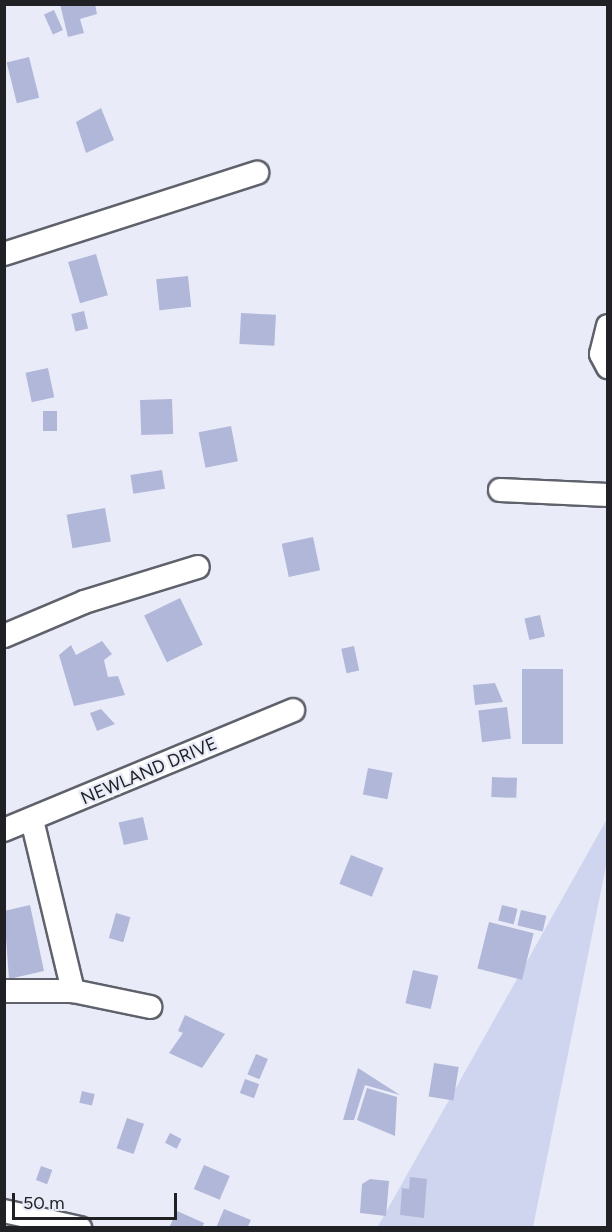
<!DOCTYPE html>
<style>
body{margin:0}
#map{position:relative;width:612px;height:1232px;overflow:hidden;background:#e9ecf8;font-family:Figtree,sans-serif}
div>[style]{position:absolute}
.green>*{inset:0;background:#cfd5ee}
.building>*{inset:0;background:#b1b7d8;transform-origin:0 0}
.roads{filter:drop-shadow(2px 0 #5f616b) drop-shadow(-2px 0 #5f616b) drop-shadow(0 2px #5f616b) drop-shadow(0 -2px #5f616b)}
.street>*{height:22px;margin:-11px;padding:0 11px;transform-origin:11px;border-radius:11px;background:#fff}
span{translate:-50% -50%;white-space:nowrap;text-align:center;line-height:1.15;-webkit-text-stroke:4.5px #e9ecf8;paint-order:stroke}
.street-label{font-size:18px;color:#202125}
.frame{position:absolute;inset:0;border:6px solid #202125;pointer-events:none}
.scale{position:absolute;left:12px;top:1193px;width:165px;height:27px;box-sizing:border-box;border:3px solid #202125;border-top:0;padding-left:8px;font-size:18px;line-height:21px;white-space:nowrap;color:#202125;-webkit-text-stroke:4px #e9ecf8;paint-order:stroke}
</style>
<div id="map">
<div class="green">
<div style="clip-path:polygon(607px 819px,607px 861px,533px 1227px,377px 1228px)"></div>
</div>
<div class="building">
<div style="clip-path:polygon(60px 4px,95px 4px,97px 14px,80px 19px,84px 33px,68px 37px)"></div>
<div style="left:54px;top:10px;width:22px;height:11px;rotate:66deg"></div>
<div style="left:29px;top:57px;width:42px;height:23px;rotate:76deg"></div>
<div style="clip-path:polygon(101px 108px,114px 140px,86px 153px,76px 122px)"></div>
<div style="left:96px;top:254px;width:43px;height:29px;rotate:74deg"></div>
<div style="left:188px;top:276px;width:31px;height:32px;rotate:84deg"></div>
<div style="left:84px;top:311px;width:18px;height:13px;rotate:77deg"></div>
<div style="left:241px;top:313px;width:35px;height:31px;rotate:3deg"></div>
<div style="left:48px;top:368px;width:30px;height:23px;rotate:78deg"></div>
<div style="left:172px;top:399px;width:35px;height:32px;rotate:88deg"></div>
<div style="left:43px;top:411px;width:14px;height:20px"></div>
<div style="left:231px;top:426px;width:36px;height:33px;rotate:79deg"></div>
<div style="left:162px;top:470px;width:19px;height:32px;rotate:81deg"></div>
<div style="left:105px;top:508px;width:34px;height:39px;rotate:80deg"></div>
<div style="left:313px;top:537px;width:34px;height:32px;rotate:78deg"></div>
<div style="left:180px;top:598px;width:52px;height:40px;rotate:64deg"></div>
<div style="left:540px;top:615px;width:22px;height:16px;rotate:77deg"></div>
<div style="clip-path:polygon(102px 641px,112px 654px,104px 660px,108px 677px,118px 676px,125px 695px,74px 706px,59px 655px,71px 645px,76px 655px)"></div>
<div style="left:354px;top:646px;width:25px;height:13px;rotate:78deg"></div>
<div style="left:522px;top:669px;width:41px;height:75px"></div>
<div style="clip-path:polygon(495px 683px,503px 702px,475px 705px,473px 685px)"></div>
<div style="left:507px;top:707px;width:32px;height:29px;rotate:83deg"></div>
<div style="clip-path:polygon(101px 709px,115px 724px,97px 731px,90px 713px)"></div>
<div style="left:368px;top:768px;width:25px;height:27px;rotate:11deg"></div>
<div style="left:492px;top:777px;width:25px;height:20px;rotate:2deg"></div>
<div style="left:143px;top:817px;width:23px;height:25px;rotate:77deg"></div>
<div style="left:351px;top:855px;width:35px;height:31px;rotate:22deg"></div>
<div style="clip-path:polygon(30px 905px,44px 971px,9px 979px,4px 911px)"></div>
<div style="left:502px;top:905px;width:16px;height:16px;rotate:14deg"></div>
<div style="left:521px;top:910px;width:26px;height:16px;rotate:13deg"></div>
<div style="left:116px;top:913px;width:15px;height:26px;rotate:16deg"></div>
<div style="left:489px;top:922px;width:46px;height:48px;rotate:14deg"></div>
<div style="left:413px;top:970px;width:26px;height:34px;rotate:13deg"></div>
<div style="clip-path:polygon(185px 1015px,225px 1034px,202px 1068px,169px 1053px,183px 1033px,178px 1031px)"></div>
<div style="left:256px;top:1054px;width:13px;height:22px;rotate:23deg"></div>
<div style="left:434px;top:1063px;width:25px;height:34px;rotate:9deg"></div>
<div style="clip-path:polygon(358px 1068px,400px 1095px,365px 1085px,354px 1120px,343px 1120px)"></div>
<div style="left:245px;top:1079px;width:15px;height:15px;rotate:20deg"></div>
<div style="clip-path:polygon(367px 1088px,397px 1097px,395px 1136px,357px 1120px)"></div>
<div style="left:82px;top:1091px;width:13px;height:12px;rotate:13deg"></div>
<div style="left:127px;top:1118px;width:18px;height:32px;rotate:19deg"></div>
<div style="left:170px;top:1133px;width:13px;height:11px;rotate:27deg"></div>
<div style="left:204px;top:1165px;width:28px;height:26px;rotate:23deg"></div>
<div style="left:41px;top:1166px;width:12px;height:15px;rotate:20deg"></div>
<div style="clip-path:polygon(410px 1177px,427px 1179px,424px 1218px,400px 1215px,402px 1188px,409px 1189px)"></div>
<div style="clip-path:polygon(370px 1179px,389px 1181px,386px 1216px,360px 1213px,362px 1184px)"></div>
<div style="clip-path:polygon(224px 1209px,251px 1220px,247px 1228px,216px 1228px)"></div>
<div style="clip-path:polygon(177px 1211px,204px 1223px,202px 1228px,169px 1228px)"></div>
</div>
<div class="roads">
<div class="street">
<div style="left:4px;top:254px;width:266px;rotate:-17.8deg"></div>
<div style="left:608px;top:326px;width:29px;rotate:104deg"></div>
<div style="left:601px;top:354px;width:15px;rotate:62deg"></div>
<div style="left:500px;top:490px;width:108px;rotate:2.7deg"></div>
<div style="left:4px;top:636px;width:87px;rotate:-23deg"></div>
<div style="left:84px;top:602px;width:119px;rotate:-17.1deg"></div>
<div style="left:32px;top:820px;width:176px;rotate:76.5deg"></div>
<div style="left:73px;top:991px;width:79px;rotate:11.7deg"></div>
<div style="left:4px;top:830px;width:313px;rotate:-22.5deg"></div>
<div style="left:4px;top:991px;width:69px"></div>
<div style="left:4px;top:1211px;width:78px;rotate:12.6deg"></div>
</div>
</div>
<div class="street-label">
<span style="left:149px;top:771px;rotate:-23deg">NEWLAND DRIVE</span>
</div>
<div class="frame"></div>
<div class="scale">50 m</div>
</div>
